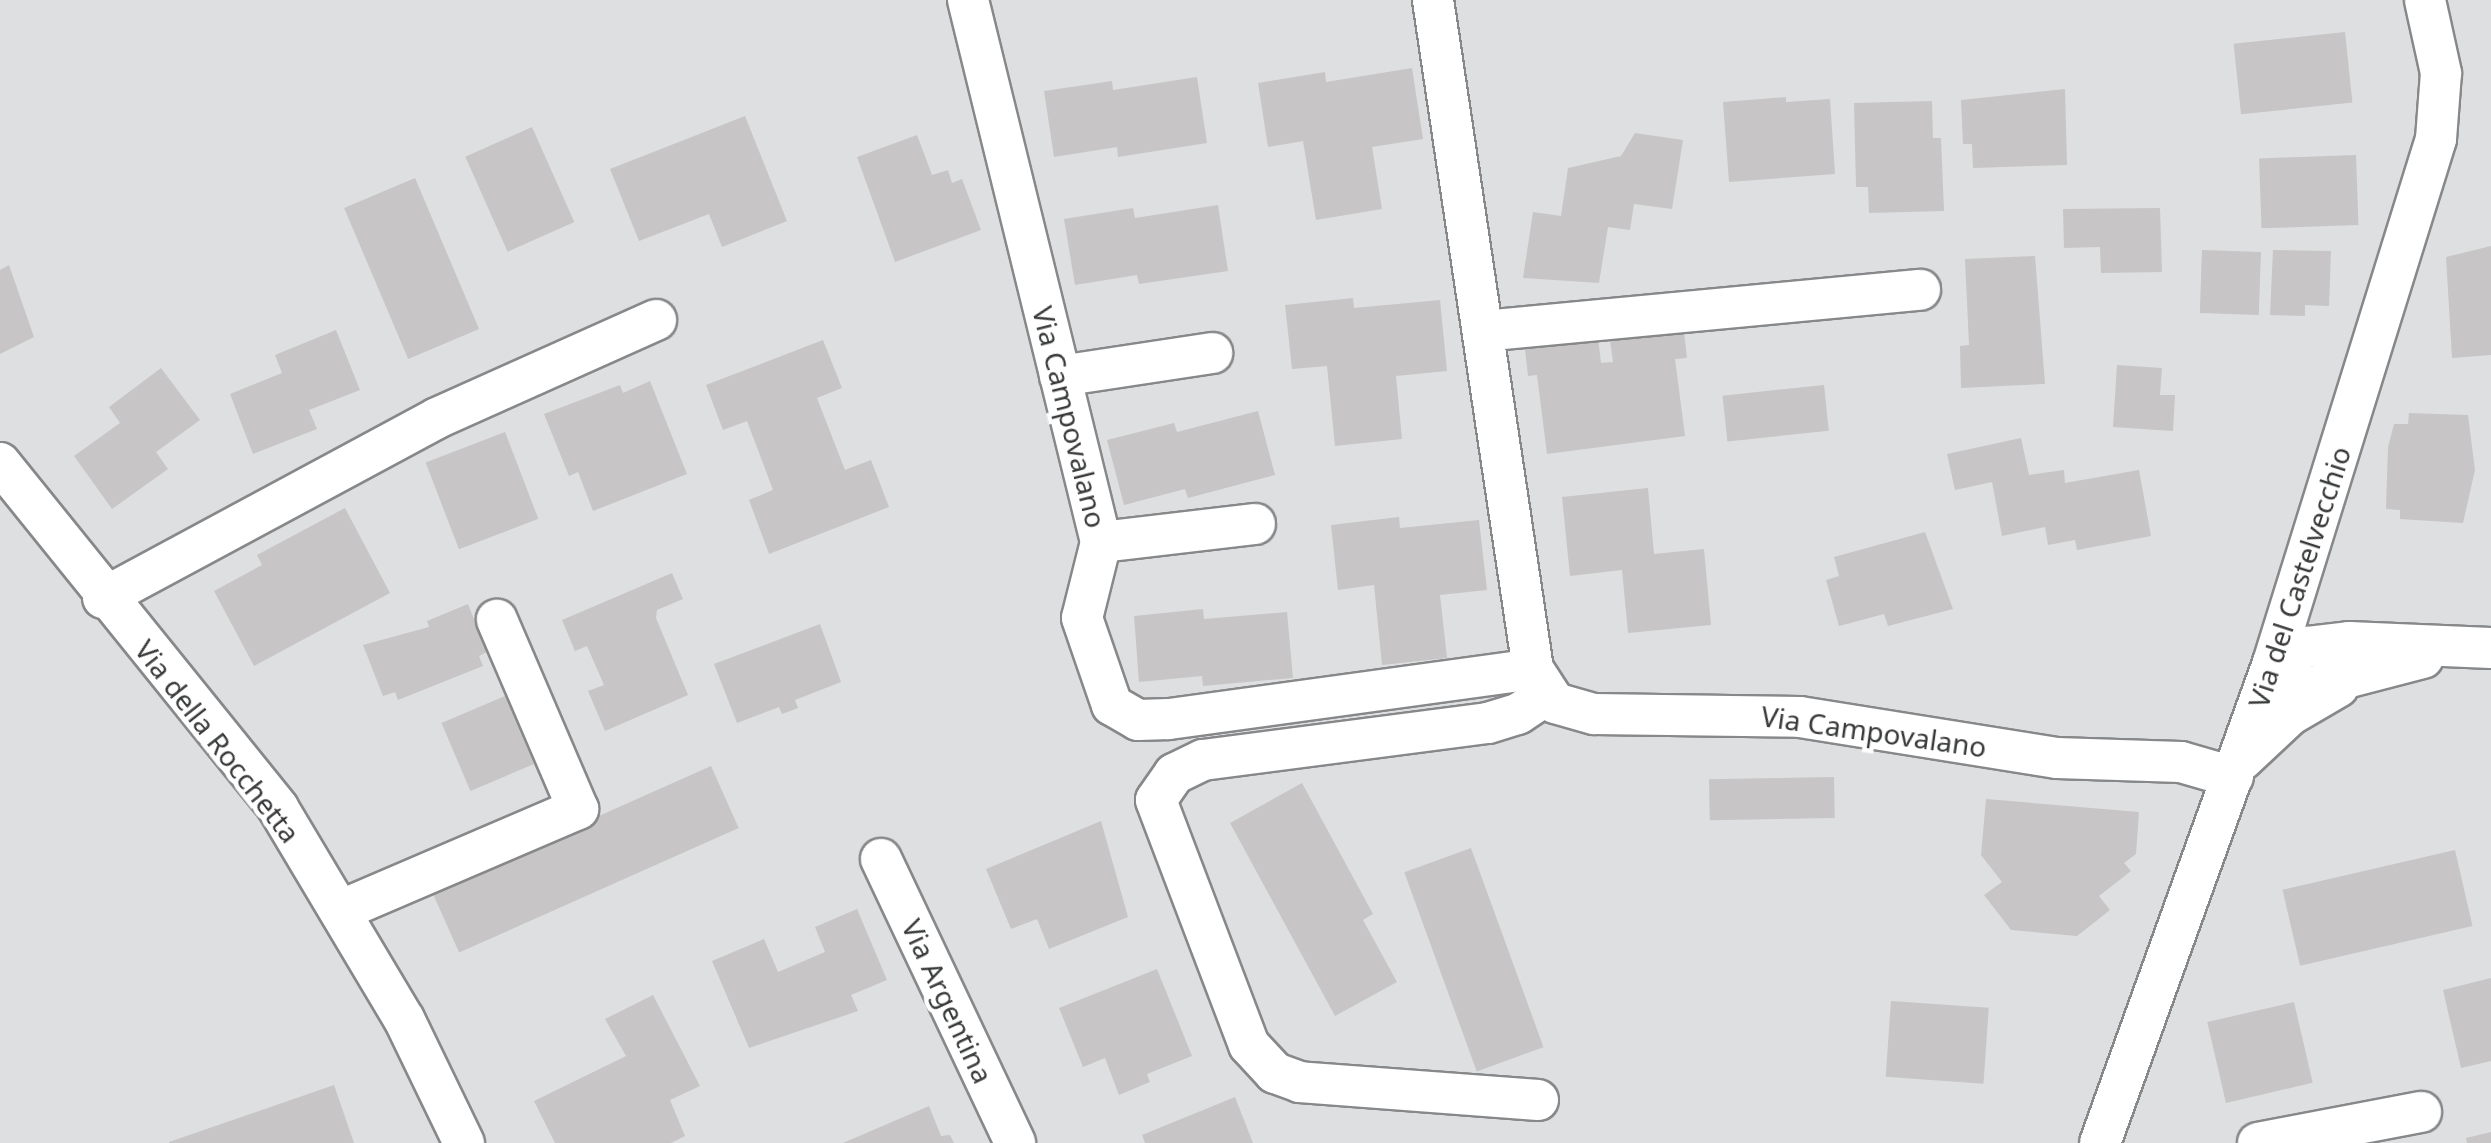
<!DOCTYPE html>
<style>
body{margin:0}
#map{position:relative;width:2491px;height:1143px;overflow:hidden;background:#dedfe1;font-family:"Noto Sans",sans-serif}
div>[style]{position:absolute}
.building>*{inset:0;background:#c7c5c6;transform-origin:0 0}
.roads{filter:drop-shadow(2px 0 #87888a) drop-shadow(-2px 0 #87888a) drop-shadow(0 2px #87888a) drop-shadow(0 -2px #87888a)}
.minor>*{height:40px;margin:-20px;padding:0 20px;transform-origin:20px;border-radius:20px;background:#fff}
span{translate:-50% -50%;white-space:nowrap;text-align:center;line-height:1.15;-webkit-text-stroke:9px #fff;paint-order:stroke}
.street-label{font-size:28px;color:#38393a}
</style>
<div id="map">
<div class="building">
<div style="left:2345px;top:32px;width:71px;height:112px;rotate:84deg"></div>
<div style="clip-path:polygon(1412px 68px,1423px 139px,1372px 147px,1382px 209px,1316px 220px,1303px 141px,1268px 147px,1258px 83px,1325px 72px,1326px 82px)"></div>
<div style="clip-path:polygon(1197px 77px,1207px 143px,1118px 157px,1117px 147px,1054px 157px,1044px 91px,1112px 81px,1113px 90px)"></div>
<div style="clip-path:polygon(2065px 89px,2067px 165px,1973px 168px,1972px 144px,1963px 144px,1961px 100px)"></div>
<div style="clip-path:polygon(1786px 97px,1786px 102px,1830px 99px,1835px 174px,1729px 182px,1723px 102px)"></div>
<div style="clip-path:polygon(1932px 101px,1933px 138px,1941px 138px,1944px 211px,1869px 213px,1868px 187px,1856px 187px,1854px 103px)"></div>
<div style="clip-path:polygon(745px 116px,787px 221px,722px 247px,709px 214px,639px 241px,610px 169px)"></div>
<div style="left:532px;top:127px;width:104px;height:73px;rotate:66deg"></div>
<div style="clip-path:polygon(1635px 133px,1683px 140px,1672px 209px,1634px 204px,1630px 230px,1608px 227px,1599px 283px,1523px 278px,1533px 212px,1561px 216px,1568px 168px,1621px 156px)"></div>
<div style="clip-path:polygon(917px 135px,932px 175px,948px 170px,952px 183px,962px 179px,981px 230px,895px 262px,857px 157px)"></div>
<div style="left:2356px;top:155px;width:70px;height:97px;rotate:88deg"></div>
<div style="left:415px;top:178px;width:164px;height:77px;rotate:67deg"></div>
<div style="clip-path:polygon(1218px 205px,1228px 271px,1139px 284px,1137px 275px,1075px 285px,1064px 219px,1133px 208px,1135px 218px)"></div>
<div style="clip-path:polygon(2160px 208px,2162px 272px,2101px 273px,2100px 247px,2064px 248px,2063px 209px)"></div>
<div style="clip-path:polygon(2491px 246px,2491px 355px,2452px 358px,2446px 257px)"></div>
<div style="left:2202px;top:250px;width:59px;height:63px;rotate:2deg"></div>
<div style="clip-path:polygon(2273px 250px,2331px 251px,2329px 306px,2305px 305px,2305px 316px,2270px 315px)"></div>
<div style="clip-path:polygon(2035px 256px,2045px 384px,1961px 388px,1960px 346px,1969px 345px,1965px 259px)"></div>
<div style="clip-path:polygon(9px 265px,34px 337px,0 354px,0 270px)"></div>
<div style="clip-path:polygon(1353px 298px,1354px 308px,1440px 300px,1447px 371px,1396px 376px,1402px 439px,1335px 446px,1327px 366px,1292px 369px,1285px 305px)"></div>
<div style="clip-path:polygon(1683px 324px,1687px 358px,1675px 359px,1685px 436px,1547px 454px,1537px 375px,1528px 376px,1524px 340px,1597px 330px,1601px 363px,1613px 362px,1609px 333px)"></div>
<div style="clip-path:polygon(336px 330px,360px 390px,309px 410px,317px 429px,253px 454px,230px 394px,282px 373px,275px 355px)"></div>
<div style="clip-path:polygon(823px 340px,842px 388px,817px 398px,845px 470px,871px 460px,889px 507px,769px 554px,749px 500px,773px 490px,747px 421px,723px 430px,706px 385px)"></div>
<div style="clip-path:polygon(2117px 365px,2162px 368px,2160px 395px,2175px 395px,2173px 431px,2113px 427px)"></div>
<div style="clip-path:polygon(161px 368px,200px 420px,156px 452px,168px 469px,112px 509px,74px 456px,120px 423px,109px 407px)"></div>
<div style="clip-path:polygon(650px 381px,687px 474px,593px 511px,578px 472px,569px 476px,544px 414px,620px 385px,623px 393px)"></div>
<div style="left:1824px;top:385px;width:46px;height:102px;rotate:84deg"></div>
<div style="clip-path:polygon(1258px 411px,1275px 475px,1188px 498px,1185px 489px,1124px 505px,1107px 440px,1174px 423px,1177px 432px)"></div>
<div style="clip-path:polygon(2409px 413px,2468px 415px,2475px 470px,2463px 523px,2400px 519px,2400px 510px,2386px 509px,2388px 447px,2394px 424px,2408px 424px)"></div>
<div style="left:505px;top:432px;width:93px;height:85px;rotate:69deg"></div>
<div style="clip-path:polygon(2021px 438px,2029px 475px,2064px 470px,2065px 483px,2139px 470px,2151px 536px,2077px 550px,2075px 540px,2048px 545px,2045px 527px,2002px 536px,1992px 482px,1955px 490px,1947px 454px)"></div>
<div style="clip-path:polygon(1648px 488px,1654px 554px,1704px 549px,1711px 625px,1628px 633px,1622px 570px,1570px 576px,1562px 497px)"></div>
<div style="clip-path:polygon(345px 508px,390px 593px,254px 666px,214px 591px,262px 565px,257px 555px)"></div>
<div style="clip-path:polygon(1399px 517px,1400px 528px,1479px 520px,1487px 590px,1440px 595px,1447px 658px,1382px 665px,1374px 585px,1338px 590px,1331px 525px)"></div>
<div style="clip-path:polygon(1925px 532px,1953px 609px,1888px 626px,1884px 614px,1839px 626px,1826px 580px,1839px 576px,1834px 557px)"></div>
<div style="clip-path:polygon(672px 573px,683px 599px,657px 610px,656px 618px,688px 695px,605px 731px,588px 691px,604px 685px,587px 646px,575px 651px,562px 620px)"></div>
<div style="clip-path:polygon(468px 604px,487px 652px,479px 656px,483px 666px,398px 700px,395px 692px,383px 696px,363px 645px,429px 627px,427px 621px)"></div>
<div style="clip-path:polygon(1203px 609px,1204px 619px,1287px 612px,1293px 678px,1203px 686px,1202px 676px,1139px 682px,1134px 616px)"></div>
<div style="clip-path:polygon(820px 624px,841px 682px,795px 700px,798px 708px,782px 714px,779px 707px,737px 723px,714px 664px)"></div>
<div style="left:505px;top:696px;width:74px;height:69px;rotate:67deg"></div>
<div style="left:711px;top:766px;width:68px;height:306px;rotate:66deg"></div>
<div style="left:1834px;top:777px;width:41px;height:125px;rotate:89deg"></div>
<div style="clip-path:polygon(1302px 783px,1373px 914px,1363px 920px,1397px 982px,1335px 1016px,1230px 823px)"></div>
<div style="clip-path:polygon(1986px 799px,2139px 812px,2136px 854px,2124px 863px,2131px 871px,2099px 896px,2110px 910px,2077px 936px,2011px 930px,1984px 895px,2002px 882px,1981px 855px)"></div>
<div style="clip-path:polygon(1101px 821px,1128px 917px,1049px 949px,1037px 919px,1011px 929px,986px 869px)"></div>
<div style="left:1471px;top:848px;width:212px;height:71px;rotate:70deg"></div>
<div style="left:2455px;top:850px;width:78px;height:177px;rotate:77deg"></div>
<div style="clip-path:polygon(857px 909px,887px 980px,851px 995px,858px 1011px,749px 1048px,712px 961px,764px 939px,778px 972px,825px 952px,815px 927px)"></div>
<div style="clip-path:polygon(1157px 969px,1192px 1056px,1147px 1074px,1150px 1082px,1119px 1095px,1105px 1058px,1083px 1067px,1059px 1008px)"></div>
<div style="clip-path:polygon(2491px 978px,2491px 1061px,2461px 1068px,2443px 990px)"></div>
<div style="clip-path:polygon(653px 995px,700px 1086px,670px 1100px,685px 1136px,671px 1143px,555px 1143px,534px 1101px,626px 1056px,605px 1019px)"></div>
<div style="left:1891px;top:1001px;width:98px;height:76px;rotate:4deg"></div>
<div style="left:2294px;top:1002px;width:83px;height:89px;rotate:77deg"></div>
<div style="clip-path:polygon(334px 1085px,354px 1143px,169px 1143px,169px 1142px)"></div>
<div style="clip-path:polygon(1235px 1097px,1253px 1143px,1145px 1143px,1142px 1135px)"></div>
<div style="clip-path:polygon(929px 1106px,941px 1136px,950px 1135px,954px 1143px,843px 1143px)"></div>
<div style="clip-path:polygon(2491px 1132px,2491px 1143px,2467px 1143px,2466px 1138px)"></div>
</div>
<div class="roads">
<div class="minor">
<div style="left:968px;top:0;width:558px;rotate:76.21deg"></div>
<div style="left:1101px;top:542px;width:78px;rotate:104deg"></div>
<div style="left:1082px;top:618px;width:92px;rotate:71deg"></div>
<div style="left:1112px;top:705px;width:30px;rotate:30deg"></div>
<div style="left:1138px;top:720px;width:31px;rotate:-2deg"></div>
<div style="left:1169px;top:719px;width:367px;rotate:-7.8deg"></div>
<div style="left:1433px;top:0;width:676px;rotate:81.5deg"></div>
<div style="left:1533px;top:669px;width:40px;rotate:57.1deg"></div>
<div style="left:1555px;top:703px;width:41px;rotate:15.8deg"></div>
<div style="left:1594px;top:714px;width:206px;rotate:0.8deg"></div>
<div style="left:1800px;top:717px;width:260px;rotate:9.1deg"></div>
<div style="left:2057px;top:758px;width:124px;rotate:1.8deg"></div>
<div style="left:2181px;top:762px;width:54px;rotate:16.1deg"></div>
<div style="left:1483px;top:331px;width:439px;rotate:-5.4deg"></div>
<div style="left:1060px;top:376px;width:154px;rotate:-8.6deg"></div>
<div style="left:0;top:463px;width:443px;rotate:51.1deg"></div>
<div style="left:278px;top:808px;width:246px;rotate:59.2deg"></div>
<div style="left:404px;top:1019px;width:138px;rotate:64.2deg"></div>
<div style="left:1101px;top:542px;width:155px;rotate:-6.7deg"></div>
<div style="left:103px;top:598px;width:379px;rotate:-28.3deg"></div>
<div style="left:437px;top:418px;width:240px;rotate:-24.1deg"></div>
<div style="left:2273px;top:663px;width:37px;rotate:-26deg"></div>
<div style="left:2306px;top:647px;width:43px;rotate:-6.6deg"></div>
<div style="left:2349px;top:642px;width:142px;rotate:2.4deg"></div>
<div style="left:2273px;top:663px;width:40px;rotate:40deg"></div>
<div style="left:2304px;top:689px;width:123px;rotate:-14.6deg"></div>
<div style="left:2242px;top:760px;width:66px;rotate:-43.2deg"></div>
<div style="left:2290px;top:715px;width:56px;rotate:-30.3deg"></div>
<div style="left:881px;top:859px;width:314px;rotate:64.7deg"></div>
<div style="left:342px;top:910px;width:257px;rotate:-23.2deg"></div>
<div style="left:578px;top:809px;width:206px;rotate:-113.2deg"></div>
<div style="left:1538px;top:1100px;width:239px;rotate:-175.7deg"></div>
<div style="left:1300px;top:1082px;width:27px;rotate:-160deg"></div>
<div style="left:1275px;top:1073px;width:38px;rotate:-133deg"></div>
<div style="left:1249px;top:1045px;width:262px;rotate:-110.8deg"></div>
<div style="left:1156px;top:800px;width:32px;rotate:-55deg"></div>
<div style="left:1174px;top:774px;width:32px;rotate:-26deg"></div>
<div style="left:1203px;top:760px;width:287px;rotate:-7.4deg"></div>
<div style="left:1488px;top:723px;width:31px;rotate:-17deg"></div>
<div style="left:1518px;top:714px;width:36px;rotate:-34deg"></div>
<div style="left:2100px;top:1143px;width:510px;rotate:-70.18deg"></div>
<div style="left:2273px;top:663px;width:549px;rotate:-72.72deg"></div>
<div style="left:2436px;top:139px;width:66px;rotate:-85.7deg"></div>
<div style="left:2441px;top:73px;width:75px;rotate:-102.4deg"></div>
<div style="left:2258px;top:1143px;width:166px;rotate:-10.8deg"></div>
</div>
</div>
<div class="street-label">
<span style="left:1070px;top:417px;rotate:76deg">Via Campovalano</span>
<span style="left:2299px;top:577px;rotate:-72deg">Via del Castelvecchio</span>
<span style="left:1874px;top:731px;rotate:8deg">Via Campovalano</span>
<span style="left:218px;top:741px;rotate:52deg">Via della Rocchetta</span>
<span style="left:948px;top:1001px;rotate:65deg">Via Argentina</span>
</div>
</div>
